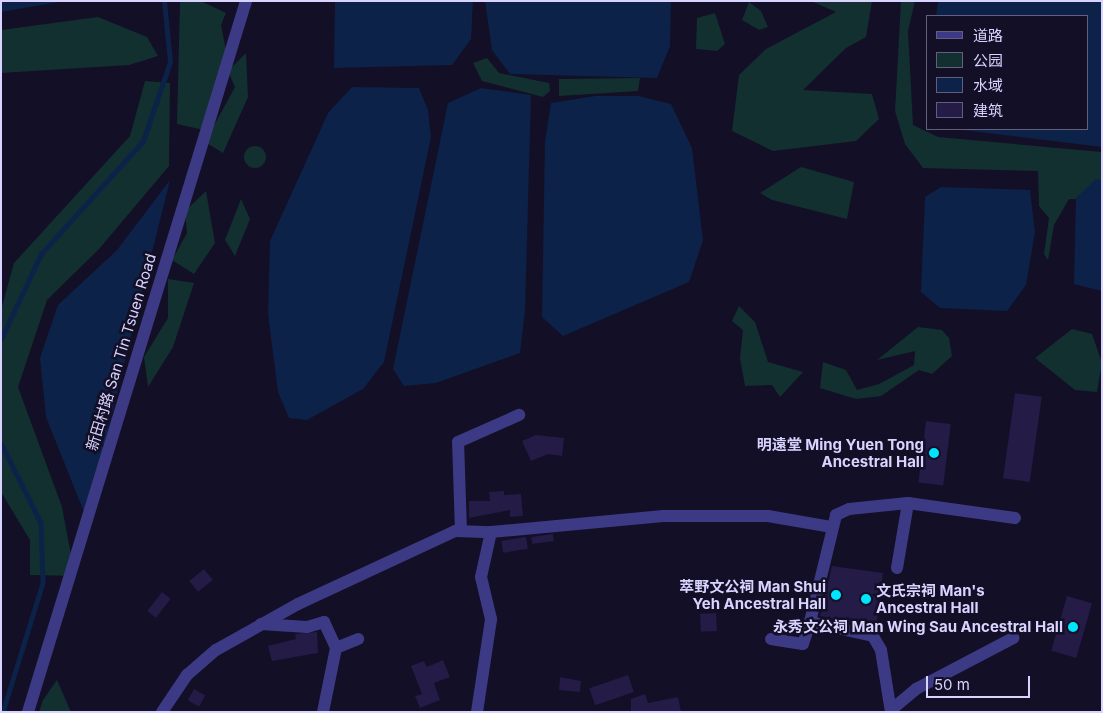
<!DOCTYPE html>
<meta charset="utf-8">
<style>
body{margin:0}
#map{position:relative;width:1103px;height:713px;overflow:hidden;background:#130f26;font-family:Inter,"Noto Sans SC",sans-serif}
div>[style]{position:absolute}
.green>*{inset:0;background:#12302f}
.round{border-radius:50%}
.water>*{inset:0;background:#0c2248}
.stream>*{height:4.5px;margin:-2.25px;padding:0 2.25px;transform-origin:2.25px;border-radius:2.25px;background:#0c2248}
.building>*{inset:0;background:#241b47;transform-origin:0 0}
.minor>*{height:12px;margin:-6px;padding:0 6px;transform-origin:6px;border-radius:6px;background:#3d3a85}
.dots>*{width:14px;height:14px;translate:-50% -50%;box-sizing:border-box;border:2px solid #130f26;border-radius:50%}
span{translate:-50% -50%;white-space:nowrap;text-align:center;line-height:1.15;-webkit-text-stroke:5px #130f26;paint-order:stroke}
.street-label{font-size:15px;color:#d9d4ff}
.poi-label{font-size:15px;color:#d9d4ff;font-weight:700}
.right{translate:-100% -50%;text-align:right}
.left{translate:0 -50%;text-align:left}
.frame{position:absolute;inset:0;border:2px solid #d9d4ff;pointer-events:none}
.legend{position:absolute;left:926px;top:15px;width:162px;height:115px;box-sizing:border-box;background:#130f26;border:1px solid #625e7d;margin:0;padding:6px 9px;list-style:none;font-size:15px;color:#d9d4ff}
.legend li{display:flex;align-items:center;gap:10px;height:25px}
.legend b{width:25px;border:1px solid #625e7d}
.scale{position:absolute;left:926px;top:676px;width:104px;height:22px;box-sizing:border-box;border:2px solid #d9d4ff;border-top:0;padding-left:6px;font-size:15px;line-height:18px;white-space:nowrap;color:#d9d4ff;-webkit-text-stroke:4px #130f26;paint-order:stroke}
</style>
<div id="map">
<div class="green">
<div style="clip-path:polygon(180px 1px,201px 1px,226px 13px,221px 25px,227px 55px,204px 130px,177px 124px)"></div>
<div style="clip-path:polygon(811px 1px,872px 1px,866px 37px,846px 48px,803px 90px,872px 94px,879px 119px,856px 141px,773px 151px,732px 131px,739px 75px,766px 49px,836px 12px)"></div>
<div style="clip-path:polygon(901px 1px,915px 1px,908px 31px,913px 125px,938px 137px,1102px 152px,1102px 200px,1069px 199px,1054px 225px,1048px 260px,1044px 254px,1049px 218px,1039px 206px,1038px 171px,923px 168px,905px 144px,895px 111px)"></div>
<div style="clip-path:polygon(749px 2px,761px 11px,768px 27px,759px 30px,742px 20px)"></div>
<div style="clip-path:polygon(715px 13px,725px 44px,717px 51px,696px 49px,697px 18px)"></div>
<div style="clip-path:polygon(98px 17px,147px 37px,158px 56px,129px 65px,1px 73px,1px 30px)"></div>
<div style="clip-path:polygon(246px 53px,248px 97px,223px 153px,205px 142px,235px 87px,228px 71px)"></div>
<div style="clip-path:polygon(487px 58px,499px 73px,549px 83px,550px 91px,543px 97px,482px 81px,473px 63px)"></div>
<div style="clip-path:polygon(640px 78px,638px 91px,559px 96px,559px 79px)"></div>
<div style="clip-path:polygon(145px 81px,170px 83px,169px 166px,99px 249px,47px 300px,18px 387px,62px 507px,75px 576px,30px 575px,30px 540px,1px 492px,1px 310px,14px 263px,130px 136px)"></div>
<div class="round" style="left:244px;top:146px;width:22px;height:22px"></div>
<div style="clip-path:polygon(801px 167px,854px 182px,847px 219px,772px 200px,760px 193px)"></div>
<div style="clip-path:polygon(206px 191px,215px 243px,194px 274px,172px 260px,187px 233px,185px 211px)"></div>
<div style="clip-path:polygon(241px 199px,250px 219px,235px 256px,225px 240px)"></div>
<div style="clip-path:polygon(168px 279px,194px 283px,173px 347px,148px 387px,144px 357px,168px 318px)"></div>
<div style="clip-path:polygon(739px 306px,755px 322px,768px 362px,803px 372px,780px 397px,772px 385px,745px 386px,740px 358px,743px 330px,732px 321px)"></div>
<div style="clip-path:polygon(918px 327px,942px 330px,949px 338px,952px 356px,932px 374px,919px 370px,881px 396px,856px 399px,820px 388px,823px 362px,846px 370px,857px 390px,879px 384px,914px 365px,915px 351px,877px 360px)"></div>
<div style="clip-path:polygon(1072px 329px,1092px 334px,1102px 363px,1097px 392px,1075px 390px,1035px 358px)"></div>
<div style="clip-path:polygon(57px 680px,71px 712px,39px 712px,43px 700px)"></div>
</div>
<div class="water">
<div style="clip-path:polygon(1px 1px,65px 1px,1px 12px)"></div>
<div style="clip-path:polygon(335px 1px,473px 1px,471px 39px,452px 65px,334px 68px)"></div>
<div style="clip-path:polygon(485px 1px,671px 1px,670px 46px,657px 78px,510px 74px,492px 50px)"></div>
<div style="clip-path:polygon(938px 1px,1102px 1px,1102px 147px,954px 129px,1087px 129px,1087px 16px,936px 16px)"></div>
<div style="clip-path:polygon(352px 87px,419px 88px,428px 110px,431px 137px,384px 362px,363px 389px,307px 420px,289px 418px,278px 392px,268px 314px,270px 241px,328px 113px)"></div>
<div style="clip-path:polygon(481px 88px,531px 95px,525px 311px,520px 353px,436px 383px,404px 386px,393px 369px,448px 103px)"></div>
<div style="clip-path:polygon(595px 96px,638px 96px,671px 104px,692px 148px,703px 240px,689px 282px,563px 336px,542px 317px,545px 141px,551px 103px)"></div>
<div style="clip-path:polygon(1096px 179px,1102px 180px,1102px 291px,1074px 284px,1076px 198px)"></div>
<div style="clip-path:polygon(170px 180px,86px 517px,46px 417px,40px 358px,58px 305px,117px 250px)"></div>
<div style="clip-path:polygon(941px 187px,1030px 190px,1035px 232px,1026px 285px,1007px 311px,940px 308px,921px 292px,925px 197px)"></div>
</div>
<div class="stream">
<div style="left:1px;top:339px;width:94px;rotate:-64.8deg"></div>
<div style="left:41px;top:254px;width:152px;rotate:-47.9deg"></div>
<div style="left:143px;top:141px;width:83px;rotate:-71.1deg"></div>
<div style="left:170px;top:62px;width:61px;rotate:-95.6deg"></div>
<div style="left:1px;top:443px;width:89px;rotate:63.4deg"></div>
<div style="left:41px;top:523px;width:60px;rotate:88.1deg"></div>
<div style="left:43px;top:583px;width:135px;rotate:107.2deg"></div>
</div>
<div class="building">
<div style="left:1015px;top:393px;width:27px;height:86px;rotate:8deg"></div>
<div style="left:926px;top:421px;width:25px;height:62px;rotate:7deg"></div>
<div style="clip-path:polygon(536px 435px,564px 438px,562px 456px,548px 454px,531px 461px,522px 441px)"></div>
<div style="clip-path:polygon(504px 491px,504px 495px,521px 494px,523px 516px,510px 517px,510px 510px,469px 518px,469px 501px,490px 501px,489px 492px)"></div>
<div style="left:553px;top:534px;width:7px;height:22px;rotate:82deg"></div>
<div style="left:526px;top:537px;width:12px;height:25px;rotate:81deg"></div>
<div style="clip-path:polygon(832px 566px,883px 573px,876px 628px,820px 616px)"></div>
<div style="left:204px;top:569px;width:14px;height:19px;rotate:51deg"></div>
<div style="left:162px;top:592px;width:11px;height:24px;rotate:38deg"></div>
<div style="left:1067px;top:596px;width:26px;height:57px;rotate:16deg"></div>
<div style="left:716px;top:613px;width:18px;height:16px;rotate:87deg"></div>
<div style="clip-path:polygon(317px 632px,318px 653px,272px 661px,268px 646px,296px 639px,295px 634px)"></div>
<div style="clip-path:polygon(443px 660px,450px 677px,434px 683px,440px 700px,420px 708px,415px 696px,422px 694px,411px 666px,424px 661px,427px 667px)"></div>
<div style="left:628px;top:675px;width:18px;height:41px;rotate:71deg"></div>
<div style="clip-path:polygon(560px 677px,581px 681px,580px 692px,559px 690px)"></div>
<div style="left:194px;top:689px;width:13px;height:13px;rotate:29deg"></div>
<div style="clip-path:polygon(645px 694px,648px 703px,678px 697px,681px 712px,631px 712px,631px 699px)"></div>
</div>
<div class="minor">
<div style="left:461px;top:531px;width:89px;rotate:-91.9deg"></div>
<div style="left:458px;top:442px;width:67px;rotate:-23.9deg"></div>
<div style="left:897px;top:568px;width:66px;rotate:-80.4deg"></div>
<div style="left:261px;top:624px;width:46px;rotate:3.7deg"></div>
<div style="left:307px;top:627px;width:18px;rotate:-16deg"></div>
<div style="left:324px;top:622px;width:29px;rotate:65deg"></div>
<div style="left:771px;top:639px;width:32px;rotate:9deg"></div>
<div style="left:803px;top:644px;width:23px;rotate:-72deg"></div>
<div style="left:891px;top:710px;width:33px;rotate:-40deg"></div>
<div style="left:916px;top:689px;width:110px;rotate:-27.7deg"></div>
<div style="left:28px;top:712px;width:744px;rotate:-72.95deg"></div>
<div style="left:162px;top:712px;width:45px;rotate:-56deg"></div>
<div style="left:187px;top:675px;width:38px;rotate:-41deg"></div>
<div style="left:216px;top:650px;width:94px;rotate:-29.3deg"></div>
<div style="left:298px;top:604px;width:173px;rotate:-24.9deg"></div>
<div style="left:455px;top:531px;width:36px;rotate:2deg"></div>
<div style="left:491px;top:532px;width:173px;rotate:-5.3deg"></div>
<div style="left:663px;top:516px;width:105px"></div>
<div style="left:768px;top:516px;width:65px;rotate:9.8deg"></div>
<div style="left:323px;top:712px;width:65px;rotate:-78.5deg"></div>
<div style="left:336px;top:648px;width:24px;rotate:-22deg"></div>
<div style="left:477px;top:712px;width:94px;rotate:-81.4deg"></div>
<div style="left:491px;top:619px;width:43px;rotate:-103.4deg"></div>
<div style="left:481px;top:577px;width:46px;rotate:-77.5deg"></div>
<div style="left:891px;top:712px;width:63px;rotate:-99.2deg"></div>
<div style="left:881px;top:650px;width:16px;rotate:-120deg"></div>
<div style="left:873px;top:636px;width:65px;rotate:-167.5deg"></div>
<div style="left:810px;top:622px;width:110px;rotate:-76.3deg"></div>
<div style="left:836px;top:515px;width:14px;rotate:-25deg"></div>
<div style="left:849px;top:509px;width:59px;rotate:-5.8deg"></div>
<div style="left:908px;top:503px;width:108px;rotate:8deg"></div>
</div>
<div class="dots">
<div style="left:934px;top:453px;background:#00e5ff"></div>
<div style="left:836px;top:595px;background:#00e5ff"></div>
<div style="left:866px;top:599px;background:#00e5ff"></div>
<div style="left:1073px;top:627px;background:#00e5ff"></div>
</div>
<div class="street-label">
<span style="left:121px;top:352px;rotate:-73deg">新田村路 San Tin Tsuen Road</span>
</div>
<div class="poi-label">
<span class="right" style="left:924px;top:453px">明遠堂 Ming Yuen Tong<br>Ancestral Hall</span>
<span class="right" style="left:826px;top:595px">萃野文公祠 Man Shui<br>Yeh Ancestral Hall</span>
<span class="left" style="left:876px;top:599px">文氏宗祠 Man's<br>Ancestral Hall</span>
<span class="right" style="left:1063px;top:627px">永秀文公祠 Man Wing Sau Ancestral Hall</span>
</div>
<div class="frame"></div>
<ul class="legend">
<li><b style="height:6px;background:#3d3a85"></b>道路</li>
<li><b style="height:14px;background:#12302f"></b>公园</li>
<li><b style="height:14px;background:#0c2248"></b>水域</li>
<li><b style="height:14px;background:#241b47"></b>建筑</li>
</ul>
<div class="scale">50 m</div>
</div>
